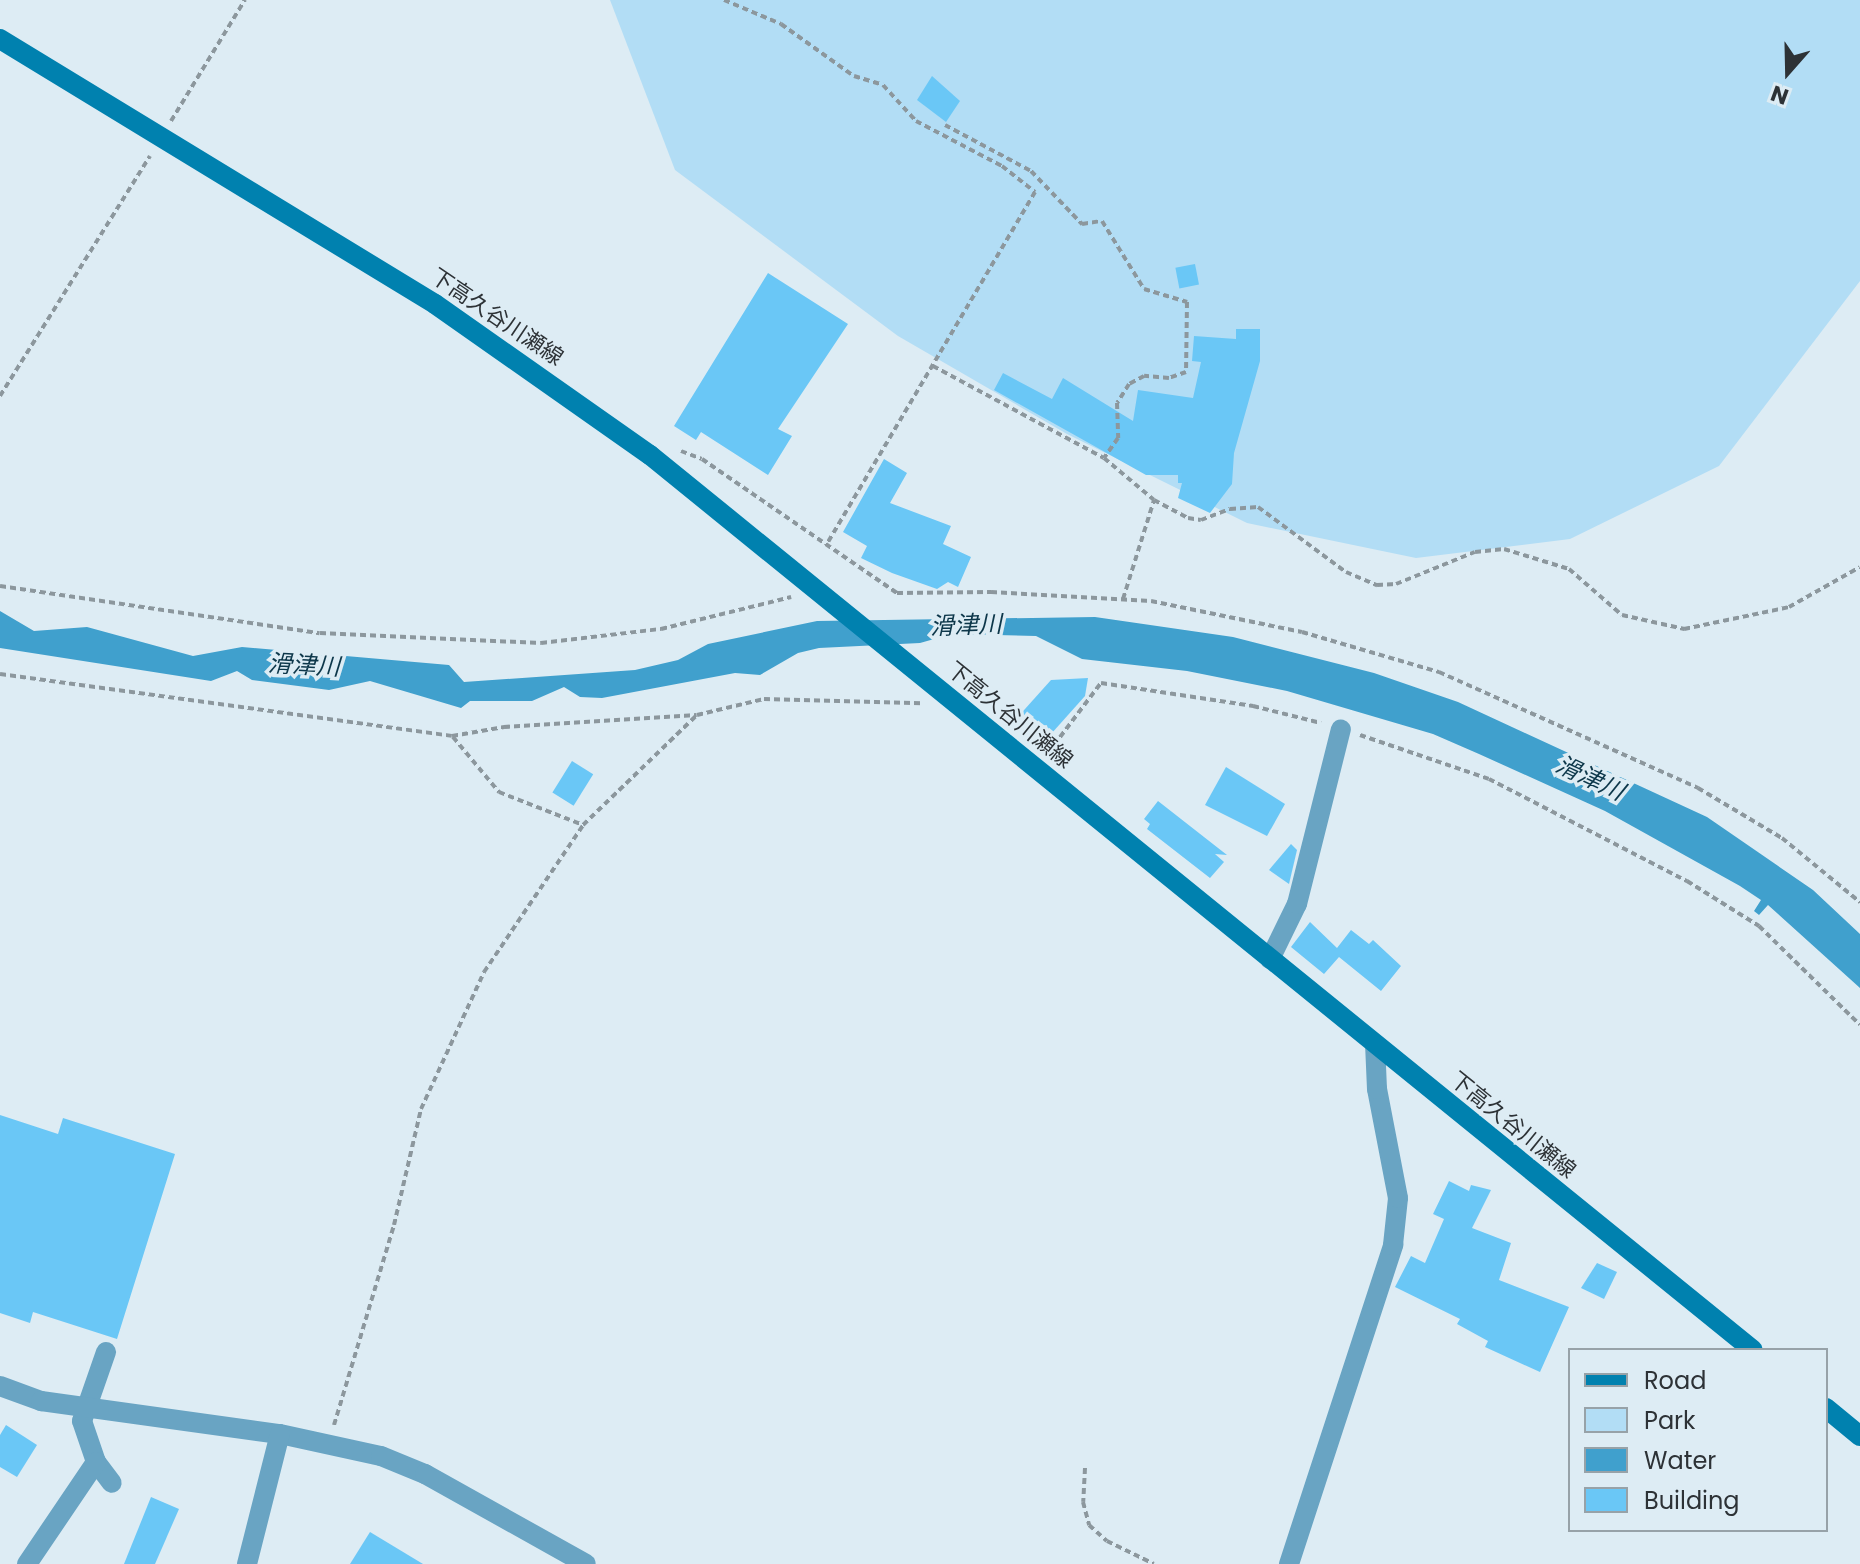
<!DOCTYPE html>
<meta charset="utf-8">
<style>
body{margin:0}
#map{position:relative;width:1860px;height:1564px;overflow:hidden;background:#ddecf4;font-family:Poppins,"Noto Sans JP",sans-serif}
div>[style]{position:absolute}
.green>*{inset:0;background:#b2ddf5}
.water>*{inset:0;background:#40a0cd}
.building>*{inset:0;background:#6ac7f6;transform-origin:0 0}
.path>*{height:4px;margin-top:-2px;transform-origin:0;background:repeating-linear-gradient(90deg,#8c979d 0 6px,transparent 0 10px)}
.minor>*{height:20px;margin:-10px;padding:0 10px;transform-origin:10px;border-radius:10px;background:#69a4c3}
.secondary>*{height:20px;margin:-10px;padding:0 10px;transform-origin:10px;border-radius:10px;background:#0081af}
span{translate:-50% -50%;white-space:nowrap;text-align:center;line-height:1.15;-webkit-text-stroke:7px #ddecf4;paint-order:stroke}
.street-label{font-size:22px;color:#2d3236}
.water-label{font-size:24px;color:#0d374a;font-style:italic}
.legend{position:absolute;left:1568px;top:1348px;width:260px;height:184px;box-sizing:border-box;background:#ddecf4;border:2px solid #97a2a8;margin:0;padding:10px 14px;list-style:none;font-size:24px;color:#2d3236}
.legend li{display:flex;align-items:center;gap:16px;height:40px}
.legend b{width:40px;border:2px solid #97a2a8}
.north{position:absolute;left:1748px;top:32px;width:80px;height:80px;-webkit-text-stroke:6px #ddecf4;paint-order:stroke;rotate:200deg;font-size:22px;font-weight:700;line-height:32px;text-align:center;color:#2d3236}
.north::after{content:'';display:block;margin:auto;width:28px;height:36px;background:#2d3236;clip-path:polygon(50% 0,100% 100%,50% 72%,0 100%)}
</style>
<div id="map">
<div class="green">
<div style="clip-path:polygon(610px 0,1860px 0,1860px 281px,1719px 466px,1570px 539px,1416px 558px,1247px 523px,1067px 434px,898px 336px,675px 170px)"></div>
</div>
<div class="water">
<div style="clip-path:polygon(0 611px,34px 631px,87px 627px,193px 656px,242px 647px,449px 665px,464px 682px,635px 670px,678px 660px,708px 644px,817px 621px,1095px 617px,1233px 637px,1374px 673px,1458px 702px,1707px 817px,1813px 890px,1860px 934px,1860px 988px,1768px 905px,1759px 915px,1754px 911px,1761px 900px,1740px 886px,1605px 811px,1479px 754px,1433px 734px,1287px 691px,1187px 671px,1082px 659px,1036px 636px,952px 634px,920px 643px,819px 648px,798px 653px,760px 675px,735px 673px,602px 698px,580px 697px,564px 687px,532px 701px,470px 701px,461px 708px,370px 681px,329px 690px,252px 680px,237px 671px,211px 681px,0 648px)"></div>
</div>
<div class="building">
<div style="clip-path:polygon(932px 76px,960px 101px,946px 122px,917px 100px)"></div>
<div style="left:1195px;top:264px;width:21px;height:20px;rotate:79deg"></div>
<div style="clip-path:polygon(768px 273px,848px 324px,778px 429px,792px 436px,768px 475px,701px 432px,696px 440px,674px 426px)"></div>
<div style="clip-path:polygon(1236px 329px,1260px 329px,1260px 361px,1234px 453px,1232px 484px,1210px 513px,1178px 498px,1182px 483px,1178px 483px,1178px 475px,1146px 475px,994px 390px,1003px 373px,1052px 399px,1063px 378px,1133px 421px,1138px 390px,1193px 398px,1201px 362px,1192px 361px,1194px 336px,1236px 339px)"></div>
<div style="clip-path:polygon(884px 459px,907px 473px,890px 503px,951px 526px,943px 544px,971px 557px,958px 587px,948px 582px,937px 589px,892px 573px,861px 558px,867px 546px,843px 532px)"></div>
<div style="clip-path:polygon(1088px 678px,1085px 696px,1043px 743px,1015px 720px,1051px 680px)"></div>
<div style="left:572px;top:761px;width:25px;height:37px;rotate:32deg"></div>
<div style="clip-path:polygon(1226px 767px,1285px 804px,1267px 836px,1205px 805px)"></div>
<div style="clip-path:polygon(1158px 801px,1227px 855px,1215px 854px,1224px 862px,1210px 878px,1147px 829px,1150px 824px,1144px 819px)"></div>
<div style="clip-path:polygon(1291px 844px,1297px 850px,1289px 884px,1269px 870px)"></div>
<div style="clip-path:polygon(1310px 922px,1337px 948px,1351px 930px,1369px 944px,1373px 940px,1401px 966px,1381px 991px,1339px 957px,1324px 974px,1291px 947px)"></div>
<div style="clip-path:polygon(0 1115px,58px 1134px,63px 1118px,175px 1154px,117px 1339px,33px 1312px,30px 1323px,0 1313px)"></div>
<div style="clip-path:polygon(1449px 1181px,1469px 1191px,1471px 1185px,1491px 1190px,1472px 1228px,1511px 1243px,1499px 1280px,1569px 1307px,1540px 1372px,1485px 1347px,1488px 1341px,1457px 1324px,1460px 1319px,1395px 1287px,1411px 1256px,1425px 1263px,1444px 1219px,1433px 1214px)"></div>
<div style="clip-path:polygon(1597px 1263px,1617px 1272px,1604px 1299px,1581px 1288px)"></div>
<div style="clip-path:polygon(6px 1425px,37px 1445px,17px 1477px,0 1467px,0 1435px)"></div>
<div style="clip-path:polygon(151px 1497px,179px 1509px,155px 1564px,124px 1564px)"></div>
<div style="clip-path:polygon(370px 1532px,423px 1564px,350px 1564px)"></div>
</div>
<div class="path">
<div style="left:724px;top:0;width:62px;rotate:22.8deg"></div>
<div style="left:781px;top:24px;width:90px;rotate:35.5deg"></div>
<div style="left:854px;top:76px;width:30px;rotate:17deg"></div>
<div style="left:883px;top:85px;width:49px;rotate:47.5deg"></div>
<div style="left:916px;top:121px;width:97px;rotate:27.6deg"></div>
<div style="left:1002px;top:166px;width:42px;rotate:38.2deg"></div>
<div style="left:1035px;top:192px;width:411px;rotate:120.6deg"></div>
<div style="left:171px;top:121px;width:142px;rotate:-58.6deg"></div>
<div style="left:945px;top:125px;width:98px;rotate:28.1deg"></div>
<div style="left:1031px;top:171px;width:74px;rotate:46.1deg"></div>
<div style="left:1082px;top:224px;width:20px;rotate:-9deg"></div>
<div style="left:1102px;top:221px;width:80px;rotate:58.3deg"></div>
<div style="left:1144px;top:289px;width:45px;rotate:16.8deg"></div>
<div style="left:1187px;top:302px;width:70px;rotate:90.8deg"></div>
<div style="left:1186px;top:372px;width:18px;rotate:161deg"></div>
<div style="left:1169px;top:378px;width:25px;rotate:-175deg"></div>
<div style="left:1144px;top:376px;width:17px;rotate:152deg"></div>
<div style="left:1129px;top:384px;width:22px;rotate:122deg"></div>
<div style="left:1117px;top:403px;width:35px;rotate:88deg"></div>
<div style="left:1118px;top:438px;width:24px;rotate:125deg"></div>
<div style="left:933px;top:366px;width:194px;rotate:28.3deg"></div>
<div style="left:1104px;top:458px;width:65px;rotate:40deg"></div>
<div style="left:1154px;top:500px;width:38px;rotate:28deg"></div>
<div style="left:1188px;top:518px;width:13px;rotate:9deg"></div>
<div style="left:1201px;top:520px;width:31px;rotate:-21deg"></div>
<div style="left:1230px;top:509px;width:28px;rotate:-4deg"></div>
<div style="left:1258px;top:507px;width:109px;rotate:36.5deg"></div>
<div style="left:1346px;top:572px;width:34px;rotate:23deg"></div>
<div style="left:1377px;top:585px;width:19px;rotate:-3deg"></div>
<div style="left:1396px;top:584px;width:85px;rotate:-22.1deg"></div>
<div style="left:1475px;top:552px;width:29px;rotate:-6deg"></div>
<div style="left:1504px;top:549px;width:68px;rotate:17.1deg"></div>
<div style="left:1569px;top:569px;width:70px;rotate:41deg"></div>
<div style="left:1622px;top:615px;width:64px;rotate:12.7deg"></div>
<div style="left:1684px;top:629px;width:107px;rotate:-11.8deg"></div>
<div style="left:1789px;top:607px;width:81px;rotate:-29.4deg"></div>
<div style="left:0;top:396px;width:283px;rotate:-58deg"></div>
<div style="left:681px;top:451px;width:22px;rotate:21deg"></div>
<div style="left:702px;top:459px;width:237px;rotate:34.5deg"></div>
<div style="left:897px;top:593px;width:94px;rotate:-0.6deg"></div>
<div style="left:991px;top:592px;width:160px;rotate:3.2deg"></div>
<div style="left:1151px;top:601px;width:154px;rotate:11.6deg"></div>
<div style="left:1302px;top:632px;width:143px;rotate:16.3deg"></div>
<div style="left:1439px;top:672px;width:284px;rotate:24.1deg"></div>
<div style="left:1698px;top:788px;width:98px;rotate:30.8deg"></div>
<div style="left:1782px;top:838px;width:101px;rotate:39.4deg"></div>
<div style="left:0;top:586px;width:323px;rotate:8.4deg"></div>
<div style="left:320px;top:633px;width:221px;rotate:2.6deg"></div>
<div style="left:541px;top:643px;width:121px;rotate:-6.7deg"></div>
<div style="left:661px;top:629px;width:134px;rotate:-13.8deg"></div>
<div style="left:1123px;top:599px;width:104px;rotate:-72.6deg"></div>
<div style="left:0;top:674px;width:456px;rotate:7.8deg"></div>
<div style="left:452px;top:736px;width:53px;rotate:-9.8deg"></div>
<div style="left:504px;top:727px;width:193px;rotate:-3.6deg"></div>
<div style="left:697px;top:715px;width:69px;rotate:-13.4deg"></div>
<div style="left:764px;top:699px;width:158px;rotate:1.5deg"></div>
<div style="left:1360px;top:735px;width:136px;rotate:18.8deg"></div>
<div style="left:1489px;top:779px;width:223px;rotate:27.3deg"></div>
<div style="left:1687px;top:881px;width:85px;rotate:32deg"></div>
<div style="left:1759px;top:926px;width:141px;rotate:44.4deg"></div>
<div style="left:453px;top:737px;width:72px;rotate:50.1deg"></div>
<div style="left:499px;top:792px;width:90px;rotate:21.4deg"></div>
<div style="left:1048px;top:753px;width:88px;rotate:-52.9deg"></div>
<div style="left:1101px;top:683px;width:154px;rotate:8.6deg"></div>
<div style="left:1253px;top:706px;width:70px;rotate:14deg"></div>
<div style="left:334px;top:1425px;width:209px;rotate:-73.3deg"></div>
<div style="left:394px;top:1225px;width:119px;rotate:-76.9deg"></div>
<div style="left:421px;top:1109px;width:151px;rotate:-65.3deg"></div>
<div style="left:484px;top:972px;width:177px;rotate:-56deg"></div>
<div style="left:583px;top:825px;width:158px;rotate:-44deg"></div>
<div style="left:1085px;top:1468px;width:34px;rotate:93deg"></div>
<div style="left:1083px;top:1502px;width:24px;rotate:75deg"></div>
<div style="left:1089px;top:1525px;width:24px;rotate:42deg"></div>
<div style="left:1107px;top:1541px;width:52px;rotate:26.1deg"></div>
</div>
<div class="minor">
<div style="left:1270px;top:959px;width:61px;rotate:-63.9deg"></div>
<div style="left:1297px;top:904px;width:180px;rotate:-75.9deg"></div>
<div style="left:106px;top:1352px;width:73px;rotate:109.2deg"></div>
<div style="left:82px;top:1421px;width:43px;rotate:71.1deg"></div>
<div style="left:96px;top:1462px;width:26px;rotate:53deg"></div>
<div style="left:0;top:1386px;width:44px;rotate:20.1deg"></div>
<div style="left:41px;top:1401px;width:241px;rotate:7.9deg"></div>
<div style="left:280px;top:1434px;width:103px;rotate:12.3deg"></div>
<div style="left:381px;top:1456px;width:48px;rotate:22.2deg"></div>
<div style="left:425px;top:1474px;width:184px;rotate:29.2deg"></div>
<div style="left:27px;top:1564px;width:123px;rotate:-55.9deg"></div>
<div style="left:247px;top:1564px;width:134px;rotate:-75.8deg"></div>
<div style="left:1289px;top:1564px;width:336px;rotate:-71.9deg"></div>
<div style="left:1393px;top:1245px;width:47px;rotate:-83.9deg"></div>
<div style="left:1398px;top:1198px;width:111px;rotate:-100.9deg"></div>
<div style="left:1377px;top:1089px;width:45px;rotate:-92.5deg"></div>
</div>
<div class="secondary">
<div style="left:0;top:39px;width:509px;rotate:31.35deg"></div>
<div style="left:435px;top:304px;width:263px;rotate:35.1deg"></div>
<div style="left:650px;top:455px;width:1420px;rotate:39.06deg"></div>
<div style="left:1826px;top:1408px;width:44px;rotate:39.5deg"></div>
</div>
<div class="street-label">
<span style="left:497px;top:317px;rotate:34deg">下高久谷川瀬線</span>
<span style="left:1010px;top:715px;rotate:39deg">下高久谷川瀬線</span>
<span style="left:1513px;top:1125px;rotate:39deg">下高久谷川瀬線</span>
</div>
<div class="water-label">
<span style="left:966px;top:625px;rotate:-2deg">滑津川</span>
<span style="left:304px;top:665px;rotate:3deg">滑津川</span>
<span style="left:1590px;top:778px;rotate:25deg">滑津川</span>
</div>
<ul class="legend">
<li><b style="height:10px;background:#0081af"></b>Road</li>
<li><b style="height:22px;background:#b2ddf5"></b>Park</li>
<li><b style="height:22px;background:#40a0cd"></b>Water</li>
<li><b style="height:22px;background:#6ac7f6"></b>Building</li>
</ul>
<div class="north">N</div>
</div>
